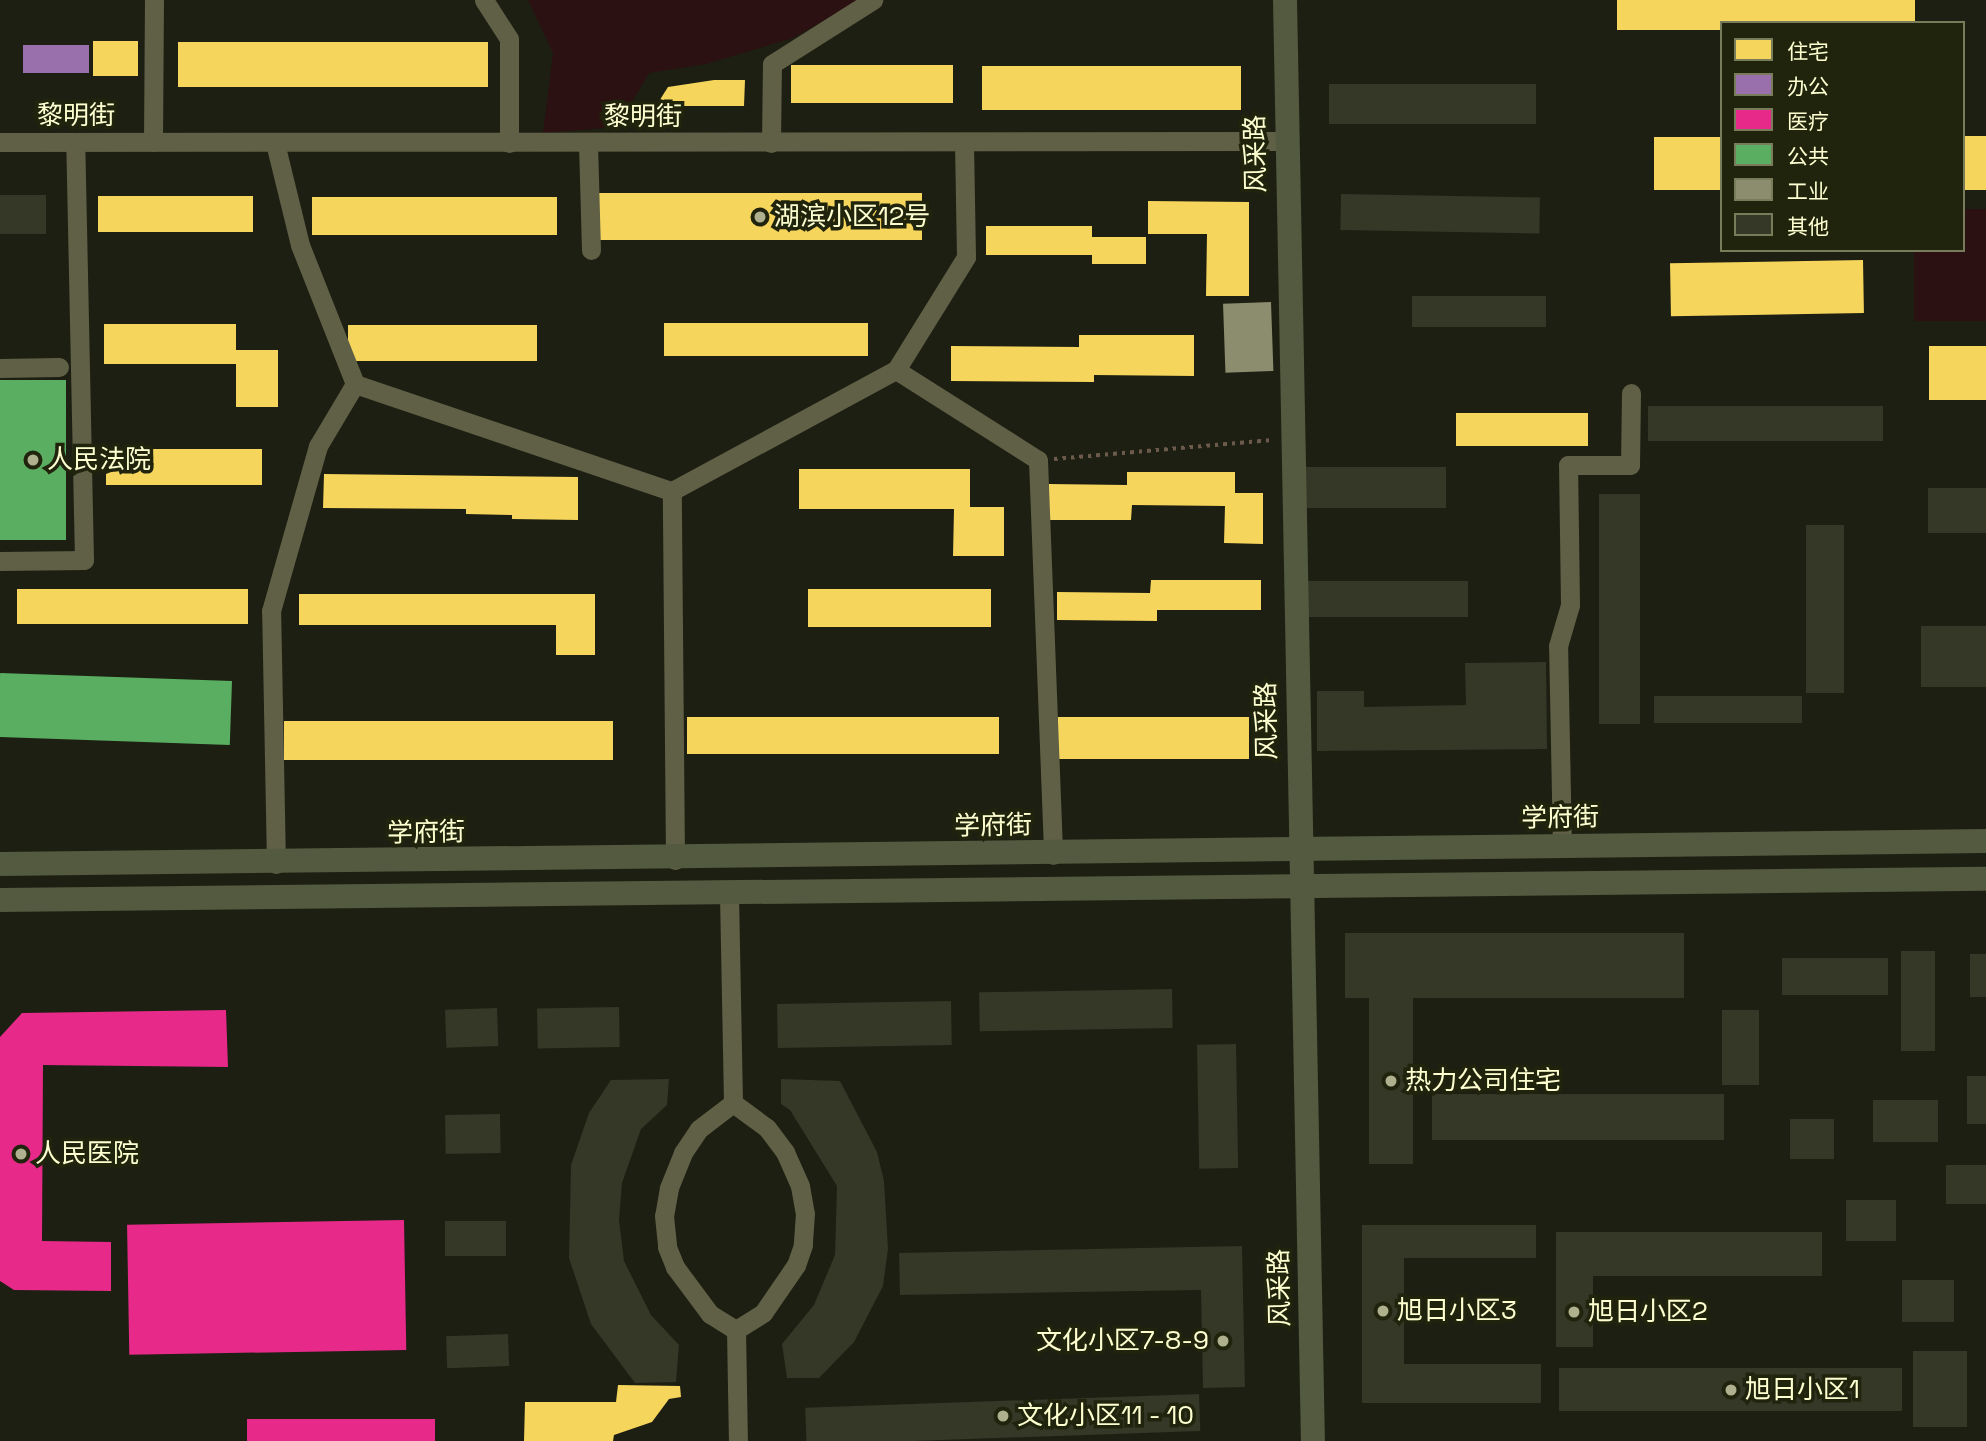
<!DOCTYPE html>
<meta charset="utf-8">
<style>
body{margin:0}
#map{position:relative;width:1986px;height:1441px;overflow:hidden;background:#1d1f12;font-family:"Space Grotesk","Noto Sans SC",sans-serif}
div>[style]{position:absolute}
.green>*{inset:0;background:#2c1112}
.homes>*{inset:0;background:#f6d55c;transform-origin:0 0}
.offices>*{inset:0;background:#9970ab;transform-origin:0 0}
.health>*{inset:0;background:#e7298a;transform-origin:0 0}
.public>*{inset:0;background:#5aae61;transform-origin:0 0}
.industry>*{inset:0;background:#8c8c6e;transform-origin:0 0}
.building>*{inset:0;background:#353727;transform-origin:0 0}
.path>*{height:3.5px;margin-top:-1.75px;transform-origin:0;background:repeating-linear-gradient(90deg,#6c5b4d 0 3.5px,transparent 0 8.5px)}
.minor>*{height:19px;margin:-9.5px;padding:0 9.5px;transform-origin:9.5px;border-radius:9.5px;background:#606046}
.major>*{height:24px;margin:-12px;padding:0 12px;transform-origin:12px;border-radius:12px;background:#535a3f}
.dots>*{width:19px;height:19px;translate:-50% -50%;box-sizing:border-box;border:4px solid #21240d;border-radius:50%}
span{translate:-50% -50%;white-space:nowrap;text-align:center;line-height:1.15;-webkit-text-stroke:7px #21240d;paint-order:stroke}
.street-label{font-size:26px;color:#fdffd0}
.poi-label{font-size:26px;color:#fdffd0}
.left{translate:0 -50%;text-align:left}
.right{translate:-100% -50%;text-align:right}
.legend{position:absolute;left:1720px;top:21px;width:245px;height:231px;box-sizing:border-box;background:#21240d;border:2px solid #797c5b;margin:0;padding:9px 12px;list-style:none;font-size:21px;color:#fdffd0}
.legend li{display:flex;align-items:center;gap:14px;height:35px}
.legend b{width:35px;border:2px solid #797c5b}
</style>
<div id="map">
<div class="green">
<div style="clip-path:polygon(528px 0,860px 0,793px 38px,706px 64px,649px 73px,617px 127px,543px 133px,553px 53px)"></div>
<div style="clip-path:polygon(1963px 209px,1986px 209px,1986px 321px,1914px 321px,1914px 250px,1963px 250px)"></div>
</div>
<div class="homes">
<div style="clip-path:polygon(1617px 0,1915px 0,1915px 23px,1722px 23px,1722px 30px,1617px 30px)"></div>
<div style="left:93px;top:41px;width:45px;height:35px"></div>
<div style="left:178px;top:42px;width:310px;height:45px"></div>
<div style="left:791px;top:65px;width:162px;height:38px"></div>
<div style="left:982px;top:66px;width:259px;height:44px"></div>
<div style="clip-path:polygon(714px 80px,745px 80px,744px 106px,656px 106px,668px 87px)"></div>
<div style="left:1963px;top:136px;width:23px;height:54px"></div>
<div style="left:1722px;top:137px;width:53px;height:68px;rotate:90deg"></div>
<div style="left:599px;top:193px;width:323px;height:47px"></div>
<div style="left:98px;top:196px;width:155px;height:36px"></div>
<div style="left:312px;top:197px;width:245px;height:38px"></div>
<div style="clip-path:polygon(1148px 201px,1249px 202px,1249px 296px,1206px 296px,1207px 234px,1148px 234px)"></div>
<div style="clip-path:polygon(986px 226px,1092px 226px,1092px 237px,1146px 237px,1146px 264px,1092px 264px,1092px 255px,986px 255px)"></div>
<div style="left:1863px;top:260px;width:53px;height:193px;rotate:89deg"></div>
<div style="left:664px;top:323px;width:204px;height:33px"></div>
<div style="clip-path:polygon(104px 324px,236px 324px,236px 350px,278px 350px,278px 407px,236px 407px,236px 364px,104px 364px)"></div>
<div style="left:348px;top:325px;width:189px;height:36px"></div>
<div style="clip-path:polygon(1079px 335px,1194px 335px,1194px 376px,1094px 375px,1094px 382px,951px 381px,951px 346px,1079px 347px)"></div>
<div style="left:1986px;top:346px;width:54px;height:57px;rotate:90deg"></div>
<div style="left:1456px;top:413px;width:132px;height:33px"></div>
<div style="left:106px;top:449px;width:156px;height:36px"></div>
<div style="clip-path:polygon(799px 469px,970px 469px,970px 507px,1004px 507px,1004px 556px,953px 556px,954px 509px,799px 509px)"></div>
<div style="clip-path:polygon(1127px 472px,1235px 472px,1235px 493px,1263px 493px,1263px 544px,1224px 543px,1225px 506px,1132px 505px,1131px 520px,1048px 520px,1049px 484px,1127px 485px)"></div>
<div style="clip-path:polygon(324px 474px,578px 477px,578px 520px,512px 519px,512px 515px,466px 514px,466px 509px,323px 508px)"></div>
<div style="clip-path:polygon(1151px 580px,1261px 580px,1261px 610px,1157px 610px,1157px 621px,1057px 620px,1057px 592px,1150px 593px)"></div>
<div style="left:17px;top:589px;width:231px;height:35px"></div>
<div style="left:808px;top:589px;width:183px;height:38px"></div>
<div style="clip-path:polygon(299px 594px,595px 594px,595px 655px,556px 655px,556px 625px,299px 625px)"></div>
<div style="left:687px;top:717px;width:312px;height:37px"></div>
<div style="left:1058px;top:717px;width:191px;height:42px"></div>
<div style="left:284px;top:721px;width:329px;height:39px"></div>
<div style="clip-path:polygon(618px 1385px,680px 1386px,681px 1397px,669px 1399px,652px 1422px,614px 1435px,613px 1441px,524px 1441px,525px 1402px,616px 1402px)"></div>
</div>
<div class="offices">
<div style="left:89px;top:45px;width:28px;height:66px;rotate:90deg"></div>
</div>
<div class="health">
<div style="clip-path:polygon(226px 1010px,228px 1067px,43px 1065px,42px 1241px,111px 1242px,111px 1291px,14px 1290px,0 1281px,0 1037px,22px 1013px)"></div>
<div style="left:404px;top:1220px;width:130px;height:277px;rotate:89deg"></div>
<div style="left:435px;top:1419px;width:22px;height:188px;rotate:90deg"></div>
</div>
<div class="public">
<div style="left:0;top:380px;width:66px;height:160px"></div>
<div style="left:232px;top:681px;width:64px;height:232px;rotate:92deg"></div>
</div>
<div class="industry">
<div style="left:1271px;top:302px;width:69px;height:48px;rotate:88deg"></div>
</div>
<div class="building">
<div style="left:1329px;top:84px;width:207px;height:40px"></div>
<div style="left:1341px;top:194px;width:199px;height:36px;rotate:1deg"></div>
<div style="left:0;top:195px;width:46px;height:39px"></div>
<div style="left:1412px;top:296px;width:134px;height:31px"></div>
<div style="left:1648px;top:406px;width:235px;height:35px"></div>
<div style="left:1305px;top:467px;width:141px;height:41px"></div>
<div style="left:1928px;top:488px;width:58px;height:45px"></div>
<div style="left:1599px;top:494px;width:41px;height:230px"></div>
<div style="left:1806px;top:525px;width:38px;height:168px"></div>
<div style="left:1304px;top:581px;width:164px;height:36px"></div>
<div style="left:1921px;top:626px;width:65px;height:61px"></div>
<div style="clip-path:polygon(1546px 662px,1547px 749px,1317px 751px,1317px 691px,1364px 691px,1364px 707px,1466px 705px,1465px 663px)"></div>
<div style="left:1654px;top:696px;width:148px;height:27px"></div>
<div style="clip-path:polygon(1345px 933px,1684px 933px,1684px 998px,1413px 998px,1413px 1164px,1369px 1164px,1369px 998px,1345px 998px)"></div>
<div style="left:1901px;top:951px;width:34px;height:100px"></div>
<div style="left:1970px;top:954px;width:16px;height:43px"></div>
<div style="left:1782px;top:958px;width:106px;height:37px"></div>
<div style="left:1172px;top:989px;width:39px;height:193px;rotate:89deg"></div>
<div style="left:951px;top:1001px;width:44px;height:174px;rotate:89deg"></div>
<div style="left:619px;top:1007px;width:40px;height:82px;rotate:89deg"></div>
<div style="left:497px;top:1008px;width:38px;height:52px;rotate:88deg"></div>
<div style="left:1722px;top:1010px;width:37px;height:75px"></div>
<div style="left:1236px;top:1044px;width:124px;height:39px;rotate:89deg"></div>
<div style="left:1967px;top:1076px;width:19px;height:48px"></div>
<div style="clip-path:polygon(669px 1079px,667px 1105px,641px 1129px,622px 1183px,619px 1220px,624px 1261px,651px 1315px,679px 1345px,676px 1382px,635px 1383px,591px 1324px,569px 1258px,571px 1165px,589px 1113px,611px 1080px)"></div>
<div style="clip-path:polygon(781px 1079px,840px 1081px,877px 1152px,884px 1181px,888px 1249px,883px 1286px,854px 1342px,819px 1378px,787px 1378px,782px 1344px,814px 1305px,835px 1255px,837px 1186px,790px 1110px,781px 1104px)"></div>
<div style="left:1432px;top:1094px;width:292px;height:46px"></div>
<div style="left:1873px;top:1100px;width:65px;height:42px"></div>
<div style="left:500px;top:1114px;width:39px;height:55px;rotate:89deg"></div>
<div style="left:1790px;top:1119px;width:44px;height:40px"></div>
<div style="left:1946px;top:1165px;width:40px;height:39px"></div>
<div style="left:1846px;top:1200px;width:50px;height:41px"></div>
<div style="left:506px;top:1221px;width:35px;height:61px;rotate:90deg"></div>
<div style="clip-path:polygon(1362px 1225px,1536px 1225px,1536px 1258px,1404px 1258px,1404px 1364px,1541px 1364px,1541px 1403px,1362px 1403px)"></div>
<div style="clip-path:polygon(1556px 1232px,1822px 1232px,1822px 1276px,1593px 1276px,1593px 1347px,1556px 1347px)"></div>
<div style="clip-path:polygon(1242px 1246px,1245px 1387px,1203px 1388px,1201px 1290px,900px 1295px,899px 1253px)"></div>
<div style="left:1902px;top:1280px;width:52px;height:42px"></div>
<div style="left:508px;top:1334px;width:32px;height:62px;rotate:88deg"></div>
<div style="left:1913px;top:1351px;width:54px;height:76px"></div>
<div style="left:1559px;top:1368px;width:343px;height:43px"></div>
<div style="left:1199px;top:1394px;width:37px;height:394px;rotate:88deg"></div>
</div>
<div class="path">
<div style="left:1054px;top:459px;width:220px;rotate:-5deg"></div>
</div>
<div class="minor">
<div style="left:484px;top:0;width:46px;rotate:57.3deg"></div>
<div style="left:509px;top:39px;width:104px;rotate:90deg"></div>
<div style="left:0;top:142px;width:1285px;rotate:-0.04deg"></div>
<div style="left:153px;top:142px;width:142px;rotate:-89.6deg"></div>
<div style="left:275px;top:143px;width:105px;rotate:76.2deg"></div>
<div style="left:300px;top:245px;width:149px;rotate:68.4deg"></div>
<div style="left:355px;top:384px;width:335px;rotate:18.7deg"></div>
<div style="left:588px;top:143px;width:107px;rotate:88.4deg"></div>
<div style="left:771px;top:143px;width:79px;rotate:-89.3deg"></div>
<div style="left:772px;top:64px;width:120px;rotate:-32.4deg"></div>
<div style="left:0;top:368px;width:59px;rotate:-1deg"></div>
<div style="left:896px;top:370px;width:168px;rotate:32.4deg"></div>
<div style="left:1038px;top:460px;width:395px;rotate:87.8deg"></div>
<div style="left:0;top:561px;width:84px;rotate:-0.7deg"></div>
<div style="left:84px;top:560px;width:418px;rotate:-91.2deg"></div>
<div style="left:1562px;top:848px;width:202px;rotate:-91.1deg"></div>
<div style="left:1558px;top:646px;width:43px;rotate:-73.7deg"></div>
<div style="left:1570px;top:605px;width:140px;rotate:-90.8deg"></div>
<div style="left:1568px;top:465px;width:62px"></div>
<div style="left:1630px;top:465px;width:72px;rotate:-89.2deg"></div>
<div style="left:675px;top:860px;width:369px;rotate:-90.5deg"></div>
<div style="left:672px;top:491px;width:255px;rotate:-28.4deg"></div>
<div style="left:896px;top:370px;width:133px;rotate:-58.2deg"></div>
<div style="left:966px;top:257px;width:112px;rotate:-91deg"></div>
<div style="left:276px;top:864px;width:253px;rotate:-91.1deg"></div>
<div style="left:271px;top:611px;width:172px;rotate:-74.1deg"></div>
<div style="left:318px;top:446px;width:72px;rotate:-59.2deg"></div>
<div style="left:729px;top:894px;width:209px;rotate:88.9deg"></div>
<div style="left:733px;top:1103px;width:43px;rotate:142.6deg"></div>
<div style="left:699px;top:1129px;width:29px;rotate:124deg"></div>
<div style="left:683px;top:1153px;width:38px;rotate:112deg"></div>
<div style="left:669px;top:1188px;width:28px;rotate:100deg"></div>
<div style="left:664px;top:1216px;width:31px;rotate:84deg"></div>
<div style="left:667px;top:1247px;width:22px;rotate:68deg"></div>
<div style="left:675px;top:1267px;width:59px;rotate:53.3deg"></div>
<div style="left:710px;top:1314px;width:31px;rotate:32deg"></div>
<div style="left:733px;top:1103px;width:42px;rotate:36.3deg"></div>
<div style="left:767px;top:1128px;width:30px;rotate:53deg"></div>
<div style="left:785px;top:1152px;width:37px;rotate:66deg"></div>
<div style="left:800px;top:1186px;width:27px;rotate:80deg"></div>
<div style="left:805px;top:1213px;width:32px;rotate:94deg"></div>
<div style="left:803px;top:1245px;width:21px;rotate:109deg"></div>
<div style="left:796px;top:1265px;width:58px;rotate:124.5deg"></div>
<div style="left:763px;top:1313px;width:32px;rotate:148deg"></div>
<div style="left:736px;top:1330px;width:111px;rotate:89deg"></div>
</div>
<div class="major">
<div style="left:1285px;top:0;width:1441px;rotate:88.89deg"></div>
<div style="left:0;top:864px;width:1986px;rotate:-0.66deg"></div>
<div style="left:0;top:900px;width:1986px;rotate:-0.61deg"></div>
</div>
<div class="dots">
<div style="left:760px;top:217px;background:#afb18e"></div>
<div style="left:33px;top:460px;background:#afb18e"></div>
<div style="left:1391px;top:1081px;background:#afb18e"></div>
<div style="left:21px;top:1154px;background:#afb18e"></div>
<div style="left:1383px;top:1311px;background:#afb18e"></div>
<div style="left:1574px;top:1312px;background:#afb18e"></div>
<div style="left:1223px;top:1341px;background:#afb18e"></div>
<div style="left:1731px;top:1390px;background:#afb18e"></div>
<div style="left:1003px;top:1416px;background:#afb18e"></div>
</div>
<div class="street-label">
<span style="left:76px;top:116px">黎明街</span>
<span style="left:643px;top:117px">黎明街</span>
<span style="left:1256px;top:154px;rotate:-91deg">风采路</span>
<span style="left:1267px;top:721px;rotate:-91deg">风采路</span>
<span style="left:1560px;top:818px;rotate:-1deg">学府街</span>
<span style="left:993px;top:826px;rotate:-1deg">学府街</span>
<span style="left:426px;top:833px;rotate:-1deg">学府街</span>
<span style="left:1280px;top:1288px;rotate:-91deg">风采路</span>
</div>
<div class="poi-label">
<span class="left" style="left:774px;top:217px">湖滨小区12号</span>
<span class="left" style="left:47px;top:460px">人民法院</span>
<span class="left" style="left:1405px;top:1081px">热力公司住宅</span>
<span class="left" style="left:35px;top:1154px">人民医院</span>
<span class="left" style="left:1397px;top:1311px">旭日小区3</span>
<span class="left" style="left:1588px;top:1312px">旭日小区2</span>
<span class="right" style="left:1209px;top:1341px">文化小区7-8-9</span>
<span class="left" style="left:1745px;top:1390px">旭日小区1</span>
<span class="left" style="left:1017px;top:1416px">文化小区11 - 10</span>
</div>
<ul class="legend">
<li><b style="height:19px;background:#f6d55c"></b>住宅</li>
<li><b style="height:19px;background:#9970ab"></b>办公</li>
<li><b style="height:19px;background:#e7298a"></b>医疗</li>
<li><b style="height:19px;background:#5aae61"></b>公共</li>
<li><b style="height:19px;background:#8c8c6e"></b>工业</li>
<li><b style="height:19px;background:#353727"></b>其他</li>
</ul>
</div>
